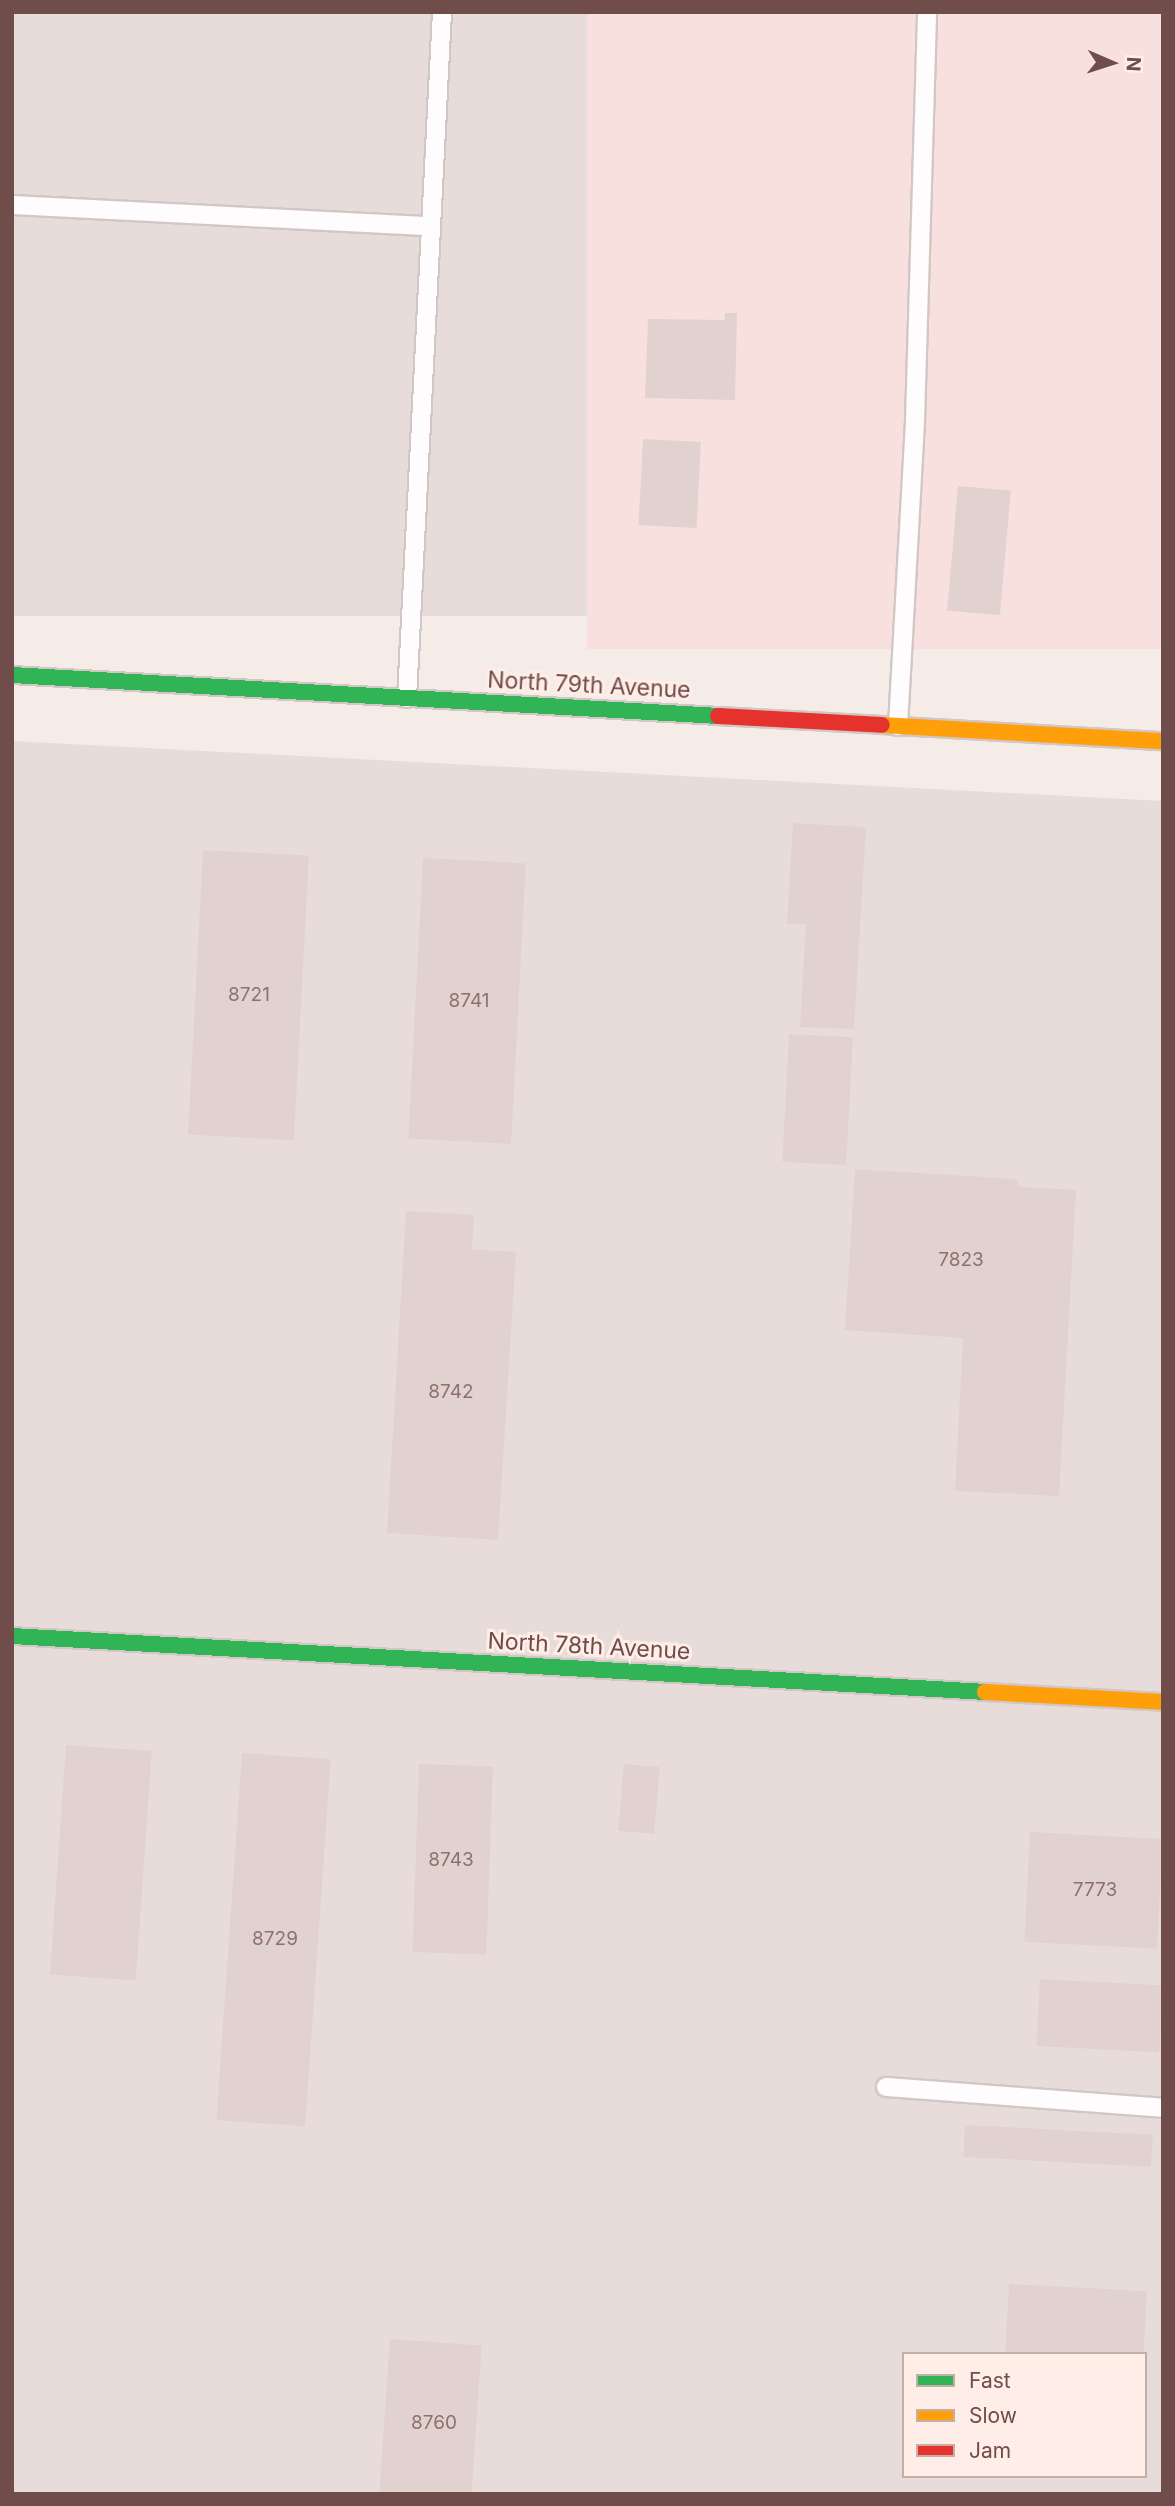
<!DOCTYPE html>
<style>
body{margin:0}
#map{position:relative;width:1175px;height:2506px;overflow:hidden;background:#f5ece8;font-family:Inter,sans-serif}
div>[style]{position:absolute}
.commercial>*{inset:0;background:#f8e0de;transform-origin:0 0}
.industrial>*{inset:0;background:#e7dcd9;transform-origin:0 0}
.building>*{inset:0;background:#e1d2d0;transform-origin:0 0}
.roads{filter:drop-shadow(2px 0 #d3c7c5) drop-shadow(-2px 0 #d3c7c5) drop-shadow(0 2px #d3c7c5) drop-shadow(0 -2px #d3c7c5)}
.lane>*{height:18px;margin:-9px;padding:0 9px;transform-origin:9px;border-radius:9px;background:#fefcfc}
.fast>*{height:16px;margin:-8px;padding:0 8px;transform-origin:8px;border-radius:8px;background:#30b455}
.slow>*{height:16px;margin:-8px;padding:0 8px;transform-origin:8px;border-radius:8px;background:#ff9f0a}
.jam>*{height:16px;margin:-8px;padding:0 8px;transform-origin:8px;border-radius:8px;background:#e5322d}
span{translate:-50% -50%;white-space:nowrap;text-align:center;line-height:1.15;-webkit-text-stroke:6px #feeee7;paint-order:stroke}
.number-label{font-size:19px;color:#8e706e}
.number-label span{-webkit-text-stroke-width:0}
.street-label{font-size:23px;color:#704c4a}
.frame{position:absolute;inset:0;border:14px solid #704c4a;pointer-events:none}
.legend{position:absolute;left:902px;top:2352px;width:245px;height:126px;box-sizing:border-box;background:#feeee7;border:2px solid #c5ada8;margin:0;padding:9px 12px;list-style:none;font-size:21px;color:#704c4a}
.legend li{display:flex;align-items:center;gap:14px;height:35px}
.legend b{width:35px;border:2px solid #c5ada8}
.north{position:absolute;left:1077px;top:28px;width:70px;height:70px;-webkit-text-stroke:5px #feeee7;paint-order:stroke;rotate:93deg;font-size:19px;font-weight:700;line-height:28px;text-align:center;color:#704c4a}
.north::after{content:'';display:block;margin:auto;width:24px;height:32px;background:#704c4a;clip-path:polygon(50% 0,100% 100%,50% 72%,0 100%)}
</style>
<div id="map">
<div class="commercial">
<div style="left:587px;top:12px;width:576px;height:637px"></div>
</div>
<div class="industrial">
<div style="left:12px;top:12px;width:575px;height:604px"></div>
<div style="clip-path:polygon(evenodd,12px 741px,1163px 801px,1163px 2494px,12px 2494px,12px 741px,904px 2354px,1145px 2354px,1145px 2476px,904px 2476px,904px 2354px)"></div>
</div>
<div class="building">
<div style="clip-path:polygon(725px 313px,737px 313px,735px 400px,645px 398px,648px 319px,725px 320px)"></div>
<div style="left:643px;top:439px;width:58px;height:86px;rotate:3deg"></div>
<div style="left:958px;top:486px;width:53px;height:125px;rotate:5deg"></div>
<div style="clip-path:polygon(793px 823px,866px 827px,854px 1029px,800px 1027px,806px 924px,787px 924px)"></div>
<div style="left:203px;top:850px;width:106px;height:285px;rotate:3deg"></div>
<div style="left:423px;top:858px;width:103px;height:281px;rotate:3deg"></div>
<div style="left:789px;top:1034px;width:64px;height:128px;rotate:3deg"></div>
<div style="clip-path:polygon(855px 1169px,1016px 1179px,1021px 1187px,1076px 1190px,1059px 1496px,955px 1491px,963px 1338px,845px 1330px)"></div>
<div style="clip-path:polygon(406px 1211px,474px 1215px,472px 1249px,516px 1252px,498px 1540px,387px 1533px)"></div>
<div style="left:66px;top:1745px;width:86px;height:230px;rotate:4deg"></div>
<div style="left:242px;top:1753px;width:89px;height:368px;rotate:4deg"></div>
<div style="left:419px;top:1764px;width:74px;height:188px;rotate:2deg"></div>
<div style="left:624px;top:1764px;width:36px;height:67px;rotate:5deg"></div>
<div style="left:1030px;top:1832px;width:133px;height:110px;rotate:3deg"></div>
<div style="left:1040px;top:1979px;width:123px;height:67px;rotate:3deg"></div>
<div style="left:965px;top:2125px;width:188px;height:32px;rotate:3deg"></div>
<div style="left:1009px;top:2284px;width:138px;height:70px;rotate:3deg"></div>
<div style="left:390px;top:2339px;width:92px;height:154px;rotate:4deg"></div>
</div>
<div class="roads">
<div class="lane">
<div style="left:12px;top:205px;width:419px;rotate:2.9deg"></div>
<div style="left:407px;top:698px;width:687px;rotate:-87.08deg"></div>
<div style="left:898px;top:726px;width:306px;rotate:-86.8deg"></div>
<div style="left:915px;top:420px;width:408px;rotate:-88.3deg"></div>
<div style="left:886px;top:2087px;width:278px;rotate:4.3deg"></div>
</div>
<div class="fast">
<div style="left:12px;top:675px;width:707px;rotate:3.32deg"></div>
<div style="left:12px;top:1636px;width:975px;rotate:3.29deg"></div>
</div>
<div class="slow">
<div style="left:882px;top:725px;width:281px;rotate:3.3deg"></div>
<div style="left:985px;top:1692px;width:178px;rotate:3.2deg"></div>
</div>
<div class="jam">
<div style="left:718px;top:716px;width:164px;rotate:3.1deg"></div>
</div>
</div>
<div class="number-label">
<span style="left:249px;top:995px">8721</span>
<span style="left:469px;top:1001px">8741</span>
<span style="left:961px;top:1260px">7823</span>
<span style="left:451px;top:1392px">8742</span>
<span style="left:451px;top:1860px">8743</span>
<span style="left:1095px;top:1890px">7773</span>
<span style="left:275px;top:1939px">8729</span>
<span style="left:434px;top:2423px">8760</span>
</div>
<div class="street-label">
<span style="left:589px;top:685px;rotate:3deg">North 79th Avenue</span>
<span style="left:589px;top:1646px;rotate:3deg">North 78th Avenue</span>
</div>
<div class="frame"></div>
<ul class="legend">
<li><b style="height:9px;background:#30b455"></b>Fast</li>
<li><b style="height:9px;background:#ff9f0a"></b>Slow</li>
<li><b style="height:9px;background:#e5322d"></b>Jam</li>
</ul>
<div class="north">N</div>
</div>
